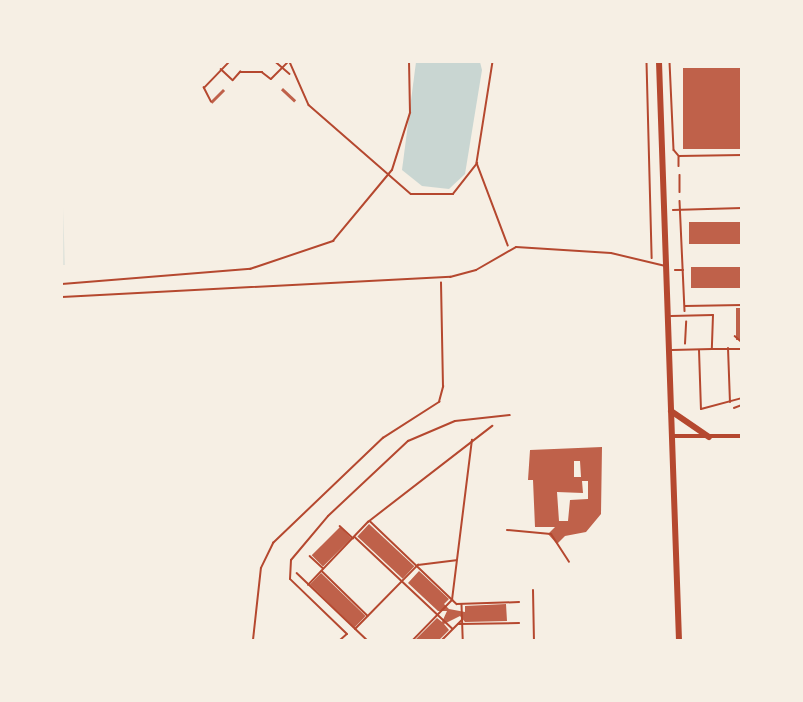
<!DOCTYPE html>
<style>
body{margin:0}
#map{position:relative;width:803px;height:702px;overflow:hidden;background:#f6efe4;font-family:"PT Sans",sans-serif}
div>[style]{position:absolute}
.green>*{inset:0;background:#e2e4dc}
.water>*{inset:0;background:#c9d6d2}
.building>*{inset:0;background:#bf614a;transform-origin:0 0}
.path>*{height:1.5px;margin:-0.75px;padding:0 0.75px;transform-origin:0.75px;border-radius:0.75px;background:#b5482f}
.service>*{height:2px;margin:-1px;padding:0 1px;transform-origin:1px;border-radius:1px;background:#b5482f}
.minor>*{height:4.5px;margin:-2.25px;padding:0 2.25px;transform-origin:2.25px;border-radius:2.25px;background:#b5482f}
.tertiary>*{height:6px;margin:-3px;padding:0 3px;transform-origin:3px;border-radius:3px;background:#b5482f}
span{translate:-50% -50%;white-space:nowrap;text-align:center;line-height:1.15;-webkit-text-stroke:4.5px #f6efe4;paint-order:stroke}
.frame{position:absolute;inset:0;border:63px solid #f6efe4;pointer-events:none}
</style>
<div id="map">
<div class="green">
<div style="clip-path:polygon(62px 179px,65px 265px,62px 265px)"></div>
</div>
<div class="water">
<div style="clip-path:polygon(416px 62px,480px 62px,482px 70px,465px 174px,449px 189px,422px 186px,402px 170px)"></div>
</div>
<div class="building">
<div style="left:742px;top:68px;width:81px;height:59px;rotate:90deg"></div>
<div style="left:283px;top:88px;width:18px;height:3px;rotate:43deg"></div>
<div style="left:223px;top:89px;width:3px;height:18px;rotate:45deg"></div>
<div style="left:742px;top:222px;width:22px;height:53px;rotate:90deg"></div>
<div style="left:742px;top:267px;width:21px;height:51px;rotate:90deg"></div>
<div style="left:736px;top:308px;width:6px;height:32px"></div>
<div style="clip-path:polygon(evenodd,602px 447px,601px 514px,586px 532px,565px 536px,557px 544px,548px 534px,555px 527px,535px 527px,533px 480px,528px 480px,530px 450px,602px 447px,574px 461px,580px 461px,581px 477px,574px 477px,574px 461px,602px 447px,582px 481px,588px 481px,588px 499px,570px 500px,568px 521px,559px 521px,557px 492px,583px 493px,582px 481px)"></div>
<div style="left:369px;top:524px;width:62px;height:17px;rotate:43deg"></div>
<div style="left:340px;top:527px;width:16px;height:40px;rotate:45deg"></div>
<div style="clip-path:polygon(419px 571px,449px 599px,444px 604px,449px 609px,465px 612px,465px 606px,506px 604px,507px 621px,465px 622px,460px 616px,444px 624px,449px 630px,439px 640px,415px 640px,437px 618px,442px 622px,447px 611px,438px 611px,408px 583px)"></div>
<div style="left:321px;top:573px;width:62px;height:16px;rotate:44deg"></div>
</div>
<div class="path">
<div style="left:276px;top:62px;width:18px;rotate:41deg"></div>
<div style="left:290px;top:62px;width:47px;rotate:66.2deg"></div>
<div style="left:309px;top:105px;width:135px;rotate:41.1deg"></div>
<div style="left:411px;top:194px;width:42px"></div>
<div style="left:453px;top:194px;width:39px;rotate:-52deg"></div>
<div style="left:493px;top:62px;width:102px;rotate:99deg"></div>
<div style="left:477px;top:163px;width:88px;rotate:69.3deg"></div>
<div style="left:647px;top:62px;width:196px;rotate:88.5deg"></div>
<div style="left:670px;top:62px;width:88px;rotate:87.4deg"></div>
<div style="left:674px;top:150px;width:8px;rotate:50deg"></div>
<div style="left:679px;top:156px;width:63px;rotate:-0.9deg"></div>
<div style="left:221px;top:69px;width:16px;rotate:43deg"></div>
<div style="left:233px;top:80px;width:11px;rotate:-49deg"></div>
<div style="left:240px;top:72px;width:22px"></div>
<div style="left:262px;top:72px;width:11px;rotate:38deg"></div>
<div style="left:271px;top:79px;width:24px;rotate:-45deg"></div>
<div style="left:211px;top:102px;width:16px;rotate:-117deg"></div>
<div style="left:204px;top:88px;width:36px;rotate:-46deg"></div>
<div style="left:679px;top:157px;width:9px;rotate:90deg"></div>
<div style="left:680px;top:175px;width:17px;rotate:90deg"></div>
<div style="left:680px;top:201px;width:110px;rotate:87.4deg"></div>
<div style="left:673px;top:210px;width:69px;rotate:-1.7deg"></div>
<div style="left:675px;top:270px;width:8px"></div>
<div style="left:62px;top:284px;width:189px;rotate:-4.6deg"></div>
<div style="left:250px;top:269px;width:88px;rotate:-18.6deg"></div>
<div style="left:333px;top:241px;width:92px;rotate:-50.3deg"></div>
<div style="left:392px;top:170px;width:60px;rotate:-72.5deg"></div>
<div style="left:410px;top:113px;width:51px;rotate:-91.1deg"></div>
<div style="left:685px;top:306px;width:57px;rotate:-1deg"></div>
<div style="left:735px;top:336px;width:9px;rotate:41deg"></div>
<div style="left:685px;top:344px;width:22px;rotate:-87deg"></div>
<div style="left:734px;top:408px;width:9px;rotate:-21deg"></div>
<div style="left:370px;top:521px;width:120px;rotate:43.7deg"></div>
<div style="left:457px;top:604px;width:62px;rotate:-1.8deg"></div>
<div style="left:340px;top:526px;width:18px;rotate:43deg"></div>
<div style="left:355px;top:537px;width:134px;rotate:43.2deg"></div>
<div style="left:310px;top:556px;width:18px;rotate:43deg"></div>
<div style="left:322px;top:571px;width:64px;rotate:44.4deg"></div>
<div style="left:297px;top:573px;width:97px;rotate:43.7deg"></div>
<div style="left:308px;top:585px;width:87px;rotate:-46.4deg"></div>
<div style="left:368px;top:522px;width:157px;rotate:-37.7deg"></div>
<div style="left:462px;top:605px;width:35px;rotate:88deg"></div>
<div style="left:458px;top:624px;width:61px;rotate:-0.9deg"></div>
<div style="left:355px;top:629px;width:90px;rotate:-45.5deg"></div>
<div style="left:418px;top:565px;width:38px;rotate:-7deg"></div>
<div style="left:253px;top:640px;width:72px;rotate:-83.7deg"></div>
<div style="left:261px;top:568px;width:28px;rotate:-64deg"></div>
<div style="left:273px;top:543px;width:152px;rotate:-43.7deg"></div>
<div style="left:383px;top:438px;width:67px;rotate:-32.7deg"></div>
<div style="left:439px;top:402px;width:16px;rotate:-75deg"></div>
<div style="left:443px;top:387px;width:104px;rotate:-91.1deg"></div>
<div style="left:413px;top:640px;width:56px;rotate:-45.7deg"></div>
<div style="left:452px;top:600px;width:161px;rotate:-82.9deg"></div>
<div style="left:442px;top:640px;width:28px;rotate:-45deg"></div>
</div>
<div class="service">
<div style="left:62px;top:297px;width:389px;rotate:-3deg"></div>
<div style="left:450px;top:277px;width:27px;rotate:-15deg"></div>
<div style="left:476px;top:270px;width:46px;rotate:-29.9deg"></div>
<div style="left:516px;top:247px;width:95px;rotate:3.6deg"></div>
<div style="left:611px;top:253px;width:56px;rotate:13.5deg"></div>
<div style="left:671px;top:316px;width:42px;rotate:-1.4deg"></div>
<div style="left:713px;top:315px;width:34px;rotate:92deg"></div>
<div style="left:712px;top:349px;width:40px;rotate:178.6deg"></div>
<div style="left:728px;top:348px;width:54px;rotate:87.9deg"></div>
<div style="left:712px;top:349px;width:30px"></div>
<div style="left:699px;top:350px;width:59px;rotate:88.1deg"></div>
<div style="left:701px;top:409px;width:42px;rotate:-15deg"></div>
<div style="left:507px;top:530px;width:44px;rotate:5.2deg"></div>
<div style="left:551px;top:534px;width:33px;rotate:57deg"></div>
<div style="left:533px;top:590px;width:50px;rotate:88.9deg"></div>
<div style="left:340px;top:640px;width:9px;rotate:-41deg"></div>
<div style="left:347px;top:634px;width:79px;rotate:-136deg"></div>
<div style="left:290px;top:579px;width:19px;rotate:-87deg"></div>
<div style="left:291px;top:560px;width:57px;rotate:-49.9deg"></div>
<div style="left:328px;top:516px;width:110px;rotate:-43.2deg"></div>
<div style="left:408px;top:441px;width:51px;rotate:-23.1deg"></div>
<div style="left:455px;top:421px;width:55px;rotate:-6.2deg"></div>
</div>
<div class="minor">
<div style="left:672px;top:436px;width:70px"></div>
</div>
<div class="tertiary">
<div style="left:659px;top:62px;width:578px;rotate:88.02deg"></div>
<div style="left:671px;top:411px;width:46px;rotate:34.4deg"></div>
</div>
<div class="frame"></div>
</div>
